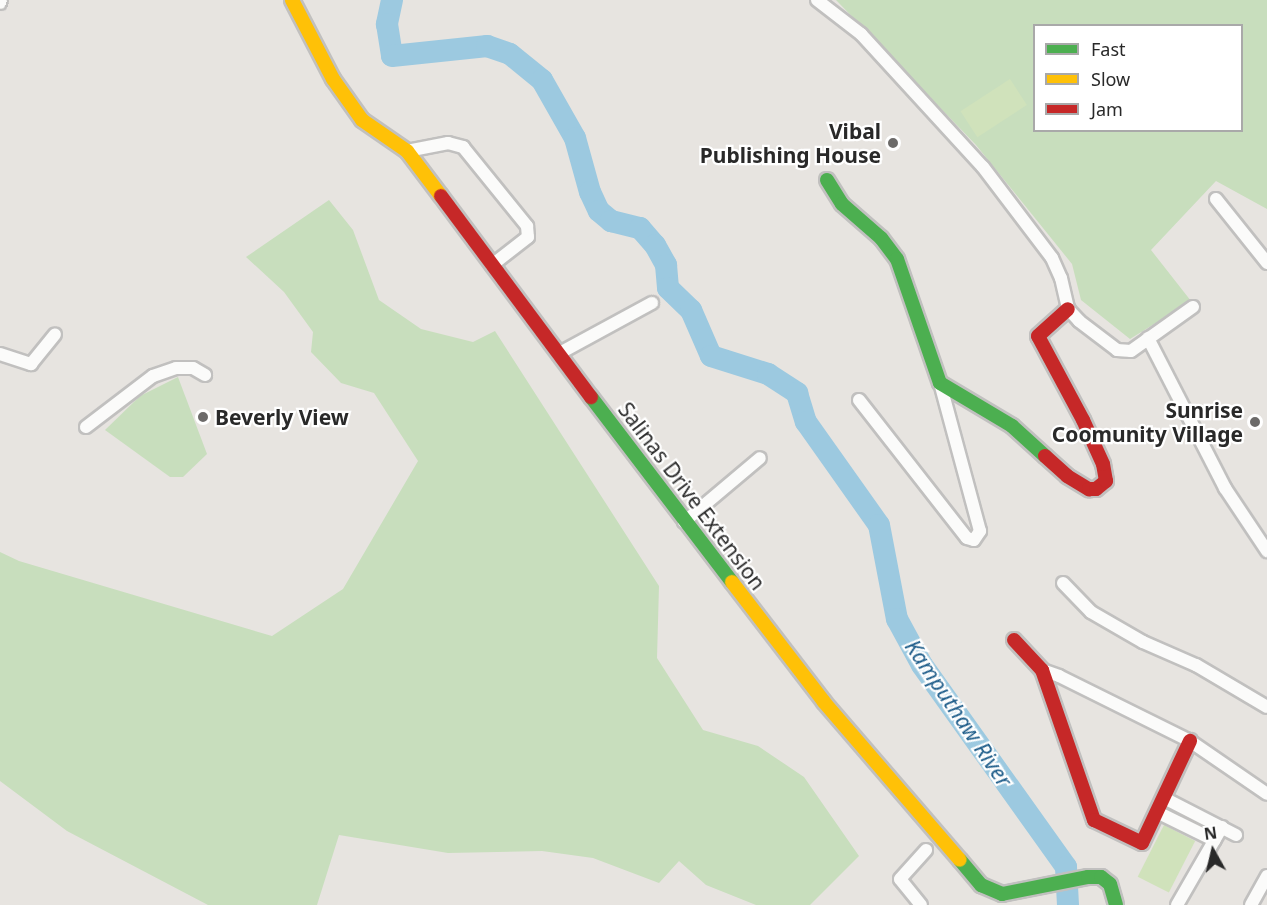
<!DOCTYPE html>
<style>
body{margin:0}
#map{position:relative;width:1267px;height:905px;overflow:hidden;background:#e7e4e0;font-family:"Noto Sans",sans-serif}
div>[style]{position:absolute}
.green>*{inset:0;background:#c8debd}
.pitch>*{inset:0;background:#d0e2bb;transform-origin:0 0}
.river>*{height:22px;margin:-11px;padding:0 11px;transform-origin:11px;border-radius:11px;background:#9cc9e0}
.roads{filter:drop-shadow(2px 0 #c1c0bf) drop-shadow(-2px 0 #c1c0bf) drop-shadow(0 2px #c1c0bf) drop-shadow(0 -2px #c1c0bf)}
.street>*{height:12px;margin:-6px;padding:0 6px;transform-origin:6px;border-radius:6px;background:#fbfbfa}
.fast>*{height:14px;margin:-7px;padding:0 7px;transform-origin:7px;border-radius:7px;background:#4caf50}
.slow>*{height:14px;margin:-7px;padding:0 7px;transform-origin:7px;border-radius:7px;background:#ffc107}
.jam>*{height:14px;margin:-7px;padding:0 7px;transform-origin:7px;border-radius:7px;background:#c62828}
.dots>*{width:16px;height:16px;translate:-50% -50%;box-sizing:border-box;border:3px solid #fff;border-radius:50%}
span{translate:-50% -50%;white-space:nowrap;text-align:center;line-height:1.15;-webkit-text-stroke:4.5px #fff;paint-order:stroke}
.poi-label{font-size:21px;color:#292929;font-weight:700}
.right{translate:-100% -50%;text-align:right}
.left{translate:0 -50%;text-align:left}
.street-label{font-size:21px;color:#292929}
.water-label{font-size:22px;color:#1d5c89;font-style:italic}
.legend{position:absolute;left:1033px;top:24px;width:210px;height:108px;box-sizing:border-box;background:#fff;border:2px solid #a9a9a9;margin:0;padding:8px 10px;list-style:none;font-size:18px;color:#292929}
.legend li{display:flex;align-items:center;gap:12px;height:30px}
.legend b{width:30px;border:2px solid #a9a9a9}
.north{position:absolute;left:1183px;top:821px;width:60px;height:60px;-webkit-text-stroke:4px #fff;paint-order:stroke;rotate:352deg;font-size:16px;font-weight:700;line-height:24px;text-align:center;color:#292929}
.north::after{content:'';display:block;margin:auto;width:21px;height:27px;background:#292929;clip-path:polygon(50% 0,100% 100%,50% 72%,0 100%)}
</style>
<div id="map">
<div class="green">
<div style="clip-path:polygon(evenodd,836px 0,1267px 0,1267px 209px,1216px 181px,1151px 250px,1191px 301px,1130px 339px,1081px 300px,1072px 264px,976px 145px,836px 0,1034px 26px,1242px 26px,1242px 130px,1034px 130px,1034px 26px)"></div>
<div style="clip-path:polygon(329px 200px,353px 230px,379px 300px,421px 329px,473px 342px,495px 331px,659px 586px,657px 658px,703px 730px,758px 746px,804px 777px,859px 856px,810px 905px,756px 905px,706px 885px,679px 861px,659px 883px,593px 858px,542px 851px,448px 853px,339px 835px,317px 905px,208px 905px,67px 831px,0 781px,0 552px,19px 561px,272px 636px,343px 589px,418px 461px,374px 393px,341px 383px,311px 352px,313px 332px,284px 292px,246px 257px)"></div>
<div style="clip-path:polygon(178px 377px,207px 454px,183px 477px,170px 477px,105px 430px,140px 396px)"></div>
</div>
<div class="pitch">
<div style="left:1010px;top:79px;width:31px;height:59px;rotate:57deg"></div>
<div style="left:1164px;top:825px;width:35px;height:58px;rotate:27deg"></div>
</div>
<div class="river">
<div style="left:392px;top:0;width:25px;rotate:102deg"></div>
<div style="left:387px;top:24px;width:32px;rotate:81deg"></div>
<div style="left:392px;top:56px;width:96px;rotate:-6deg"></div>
<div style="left:487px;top:46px;width:24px;rotate:19deg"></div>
<div style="left:510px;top:54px;width:41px;rotate:39.1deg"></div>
<div style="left:542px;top:80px;width:67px;rotate:60.4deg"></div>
<div style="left:575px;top:138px;width:56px;rotate:74.5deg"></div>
<div style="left:590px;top:192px;width:21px;rotate:65deg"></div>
<div style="left:599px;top:211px;width:16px;rotate:40deg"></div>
<div style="left:611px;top:221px;width:30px;rotate:14deg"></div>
<div style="left:640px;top:228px;width:23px;rotate:49deg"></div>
<div style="left:655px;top:245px;width:23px;rotate:61deg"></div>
<div style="left:666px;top:265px;width:23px;rotate:85deg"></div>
<div style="left:668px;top:288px;width:32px;rotate:44deg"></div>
<div style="left:691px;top:310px;width:50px;rotate:66.5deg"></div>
<div style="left:711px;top:356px;width:60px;rotate:17.5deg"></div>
<div style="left:768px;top:374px;width:35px;rotate:33deg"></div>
<div style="left:797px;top:393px;width:30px;rotate:73deg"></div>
<div style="left:806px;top:422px;width:126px;rotate:54.7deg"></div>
<div style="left:879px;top:525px;width:96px;rotate:79.2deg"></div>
<div style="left:897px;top:619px;width:52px;rotate:61.5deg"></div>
<div style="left:922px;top:665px;width:248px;rotate:54.5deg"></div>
<div style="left:1066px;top:867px;width:38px;rotate:87deg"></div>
</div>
<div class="roads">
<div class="street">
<div style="left:817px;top:0;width:56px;rotate:37.7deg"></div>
<div style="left:861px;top:34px;width:180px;rotate:47.5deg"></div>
<div style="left:983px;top:167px;width:114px;rotate:52.8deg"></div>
<div style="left:1052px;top:258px;width:22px;rotate:66deg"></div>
<div style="left:1061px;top:278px;width:32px;rotate:77deg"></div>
<div style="left:1068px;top:309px;width:16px;rotate:47deg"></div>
<div style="left:1079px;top:321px;width:48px;rotate:37.3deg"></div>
<div style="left:1117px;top:350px;width:14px;rotate:4deg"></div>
<div style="left:1131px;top:351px;width:76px;rotate:-35.4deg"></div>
<div style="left:0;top:3px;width:3px;rotate:-72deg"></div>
<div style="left:407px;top:151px;width:42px;rotate:-11deg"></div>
<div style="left:448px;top:143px;width:16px;rotate:15deg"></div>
<div style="left:463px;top:147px;width:102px;rotate:51deg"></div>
<div style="left:527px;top:226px;width:11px;rotate:85deg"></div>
<div style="left:528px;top:237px;width:46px;rotate:142.1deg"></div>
<div style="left:1216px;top:199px;width:82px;rotate:51.4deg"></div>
<div style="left:1148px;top:338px;width:169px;rotate:62.8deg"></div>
<div style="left:1225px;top:488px;width:76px;rotate:56.3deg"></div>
<div style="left:0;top:354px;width:33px;rotate:18deg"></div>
<div style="left:31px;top:364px;width:38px;rotate:-51deg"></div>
<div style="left:558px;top:354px;width:107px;rotate:-28.5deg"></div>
<div style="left:859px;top:400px;width:175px;rotate:52deg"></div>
<div style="left:967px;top:538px;width:7px;rotate:16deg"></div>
<div style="left:974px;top:540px;width:11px;rotate:-56deg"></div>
<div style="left:980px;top:531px;width:153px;rotate:-105.1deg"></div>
<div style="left:86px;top:427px;width:84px;rotate:-37.3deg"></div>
<div style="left:153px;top:376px;width:24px;rotate:-19deg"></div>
<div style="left:176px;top:368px;width:17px"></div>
<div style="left:193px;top:368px;width:14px;rotate:30deg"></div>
<div style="left:684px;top:522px;width:99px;rotate:-40.1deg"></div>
<div style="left:1063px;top:583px;width:40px;rotate:46deg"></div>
<div style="left:1091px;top:612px;width:60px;rotate:30deg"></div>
<div style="left:1143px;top:642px;width:58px;rotate:23.5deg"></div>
<div style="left:1196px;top:665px;width:82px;rotate:30.6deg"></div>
<div style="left:1042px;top:670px;width:18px;rotate:19deg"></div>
<div style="left:1059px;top:676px;width:146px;rotate:26.4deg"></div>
<div style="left:1190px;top:741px;width:93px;rotate:34.5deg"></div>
<div style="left:1164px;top:798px;width:81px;rotate:27.2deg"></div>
<div style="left:1157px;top:812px;width:64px;rotate:26.2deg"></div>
<div style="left:921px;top:905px;width:33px;rotate:-129deg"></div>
<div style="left:900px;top:879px;width:39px;rotate:-48deg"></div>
<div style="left:1177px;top:905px;width:90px;rotate:-60deg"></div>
<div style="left:1251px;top:905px;width:33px;rotate:-61deg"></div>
</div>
<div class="fast">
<div style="left:827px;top:180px;width:28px;rotate:58deg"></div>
<div style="left:842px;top:204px;width:52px;rotate:41.1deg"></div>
<div style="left:881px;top:238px;width:26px;rotate:53deg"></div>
<div style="left:897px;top:259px;width:131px;rotate:70.9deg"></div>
<div style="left:940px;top:383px;width:84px;rotate:30.8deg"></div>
<div style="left:1012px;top:426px;width:45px;rotate:42.3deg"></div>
<div style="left:591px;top:397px;width:233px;rotate:52.7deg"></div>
<div style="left:960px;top:860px;width:33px;rotate:50deg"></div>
<div style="left:981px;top:885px;width:23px;rotate:23deg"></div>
<div style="left:1002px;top:894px;width:88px;rotate:-11.2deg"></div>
<div style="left:1088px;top:877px;width:13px"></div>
<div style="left:1101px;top:877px;width:11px;rotate:38deg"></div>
<div style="left:1110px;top:884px;width:22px;rotate:74deg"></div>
</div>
<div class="slow">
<div style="left:292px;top:0;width:89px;rotate:62.6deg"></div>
<div style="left:333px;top:79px;width:50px;rotate:54.7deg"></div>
<div style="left:362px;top:120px;width:55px;rotate:34.6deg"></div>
<div style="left:407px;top:151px;width:56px;rotate:52.9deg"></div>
<div style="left:732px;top:582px;width:151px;rotate:52.5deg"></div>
<div style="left:824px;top:702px;width:208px;rotate:49.3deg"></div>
</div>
<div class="jam">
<div style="left:441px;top:196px;width:251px;rotate:53.3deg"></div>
<div style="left:1045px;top:456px;width:30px;rotate:42deg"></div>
<div style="left:1067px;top:476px;width:26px;rotate:31deg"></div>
<div style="left:1089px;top:489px;width:7px"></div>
<div style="left:1096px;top:489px;width:13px;rotate:-39deg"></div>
<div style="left:1106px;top:481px;width:17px;rotate:-100deg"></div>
<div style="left:1103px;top:464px;width:48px;rotate:-114.4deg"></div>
<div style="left:1083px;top:420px;width:95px;rotate:-118.2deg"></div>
<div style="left:1038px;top:336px;width:40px;rotate:-42deg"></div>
<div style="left:1014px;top:640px;width:41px;rotate:47deg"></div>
<div style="left:1042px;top:670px;width:159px;rotate:70.9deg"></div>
<div style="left:1094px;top:820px;width:53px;rotate:25.6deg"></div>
<div style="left:1142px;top:843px;width:113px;rotate:-64.8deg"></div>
</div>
</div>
<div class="dots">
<div style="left:893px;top:143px;background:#6c6a69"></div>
<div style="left:203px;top:417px;background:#6c6a69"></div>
<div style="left:1255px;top:422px;background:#6c6a69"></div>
</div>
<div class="poi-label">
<span class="right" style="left:881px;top:143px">Vibal<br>Publishing House</span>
<span class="right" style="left:1243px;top:422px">Sunrise<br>Coomunity Village</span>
<span class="left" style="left:215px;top:417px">Beverly View</span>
</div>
<div class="street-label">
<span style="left:692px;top:496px;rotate:53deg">Salinas Drive Extension</span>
</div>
<div class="water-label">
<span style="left:959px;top:713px;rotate:56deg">Kamputhaw River</span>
</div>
<ul class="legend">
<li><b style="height:8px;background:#4caf50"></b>Fast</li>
<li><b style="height:8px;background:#ffc107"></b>Slow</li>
<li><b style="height:8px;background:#c62828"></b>Jam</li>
</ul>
<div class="north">N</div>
</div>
